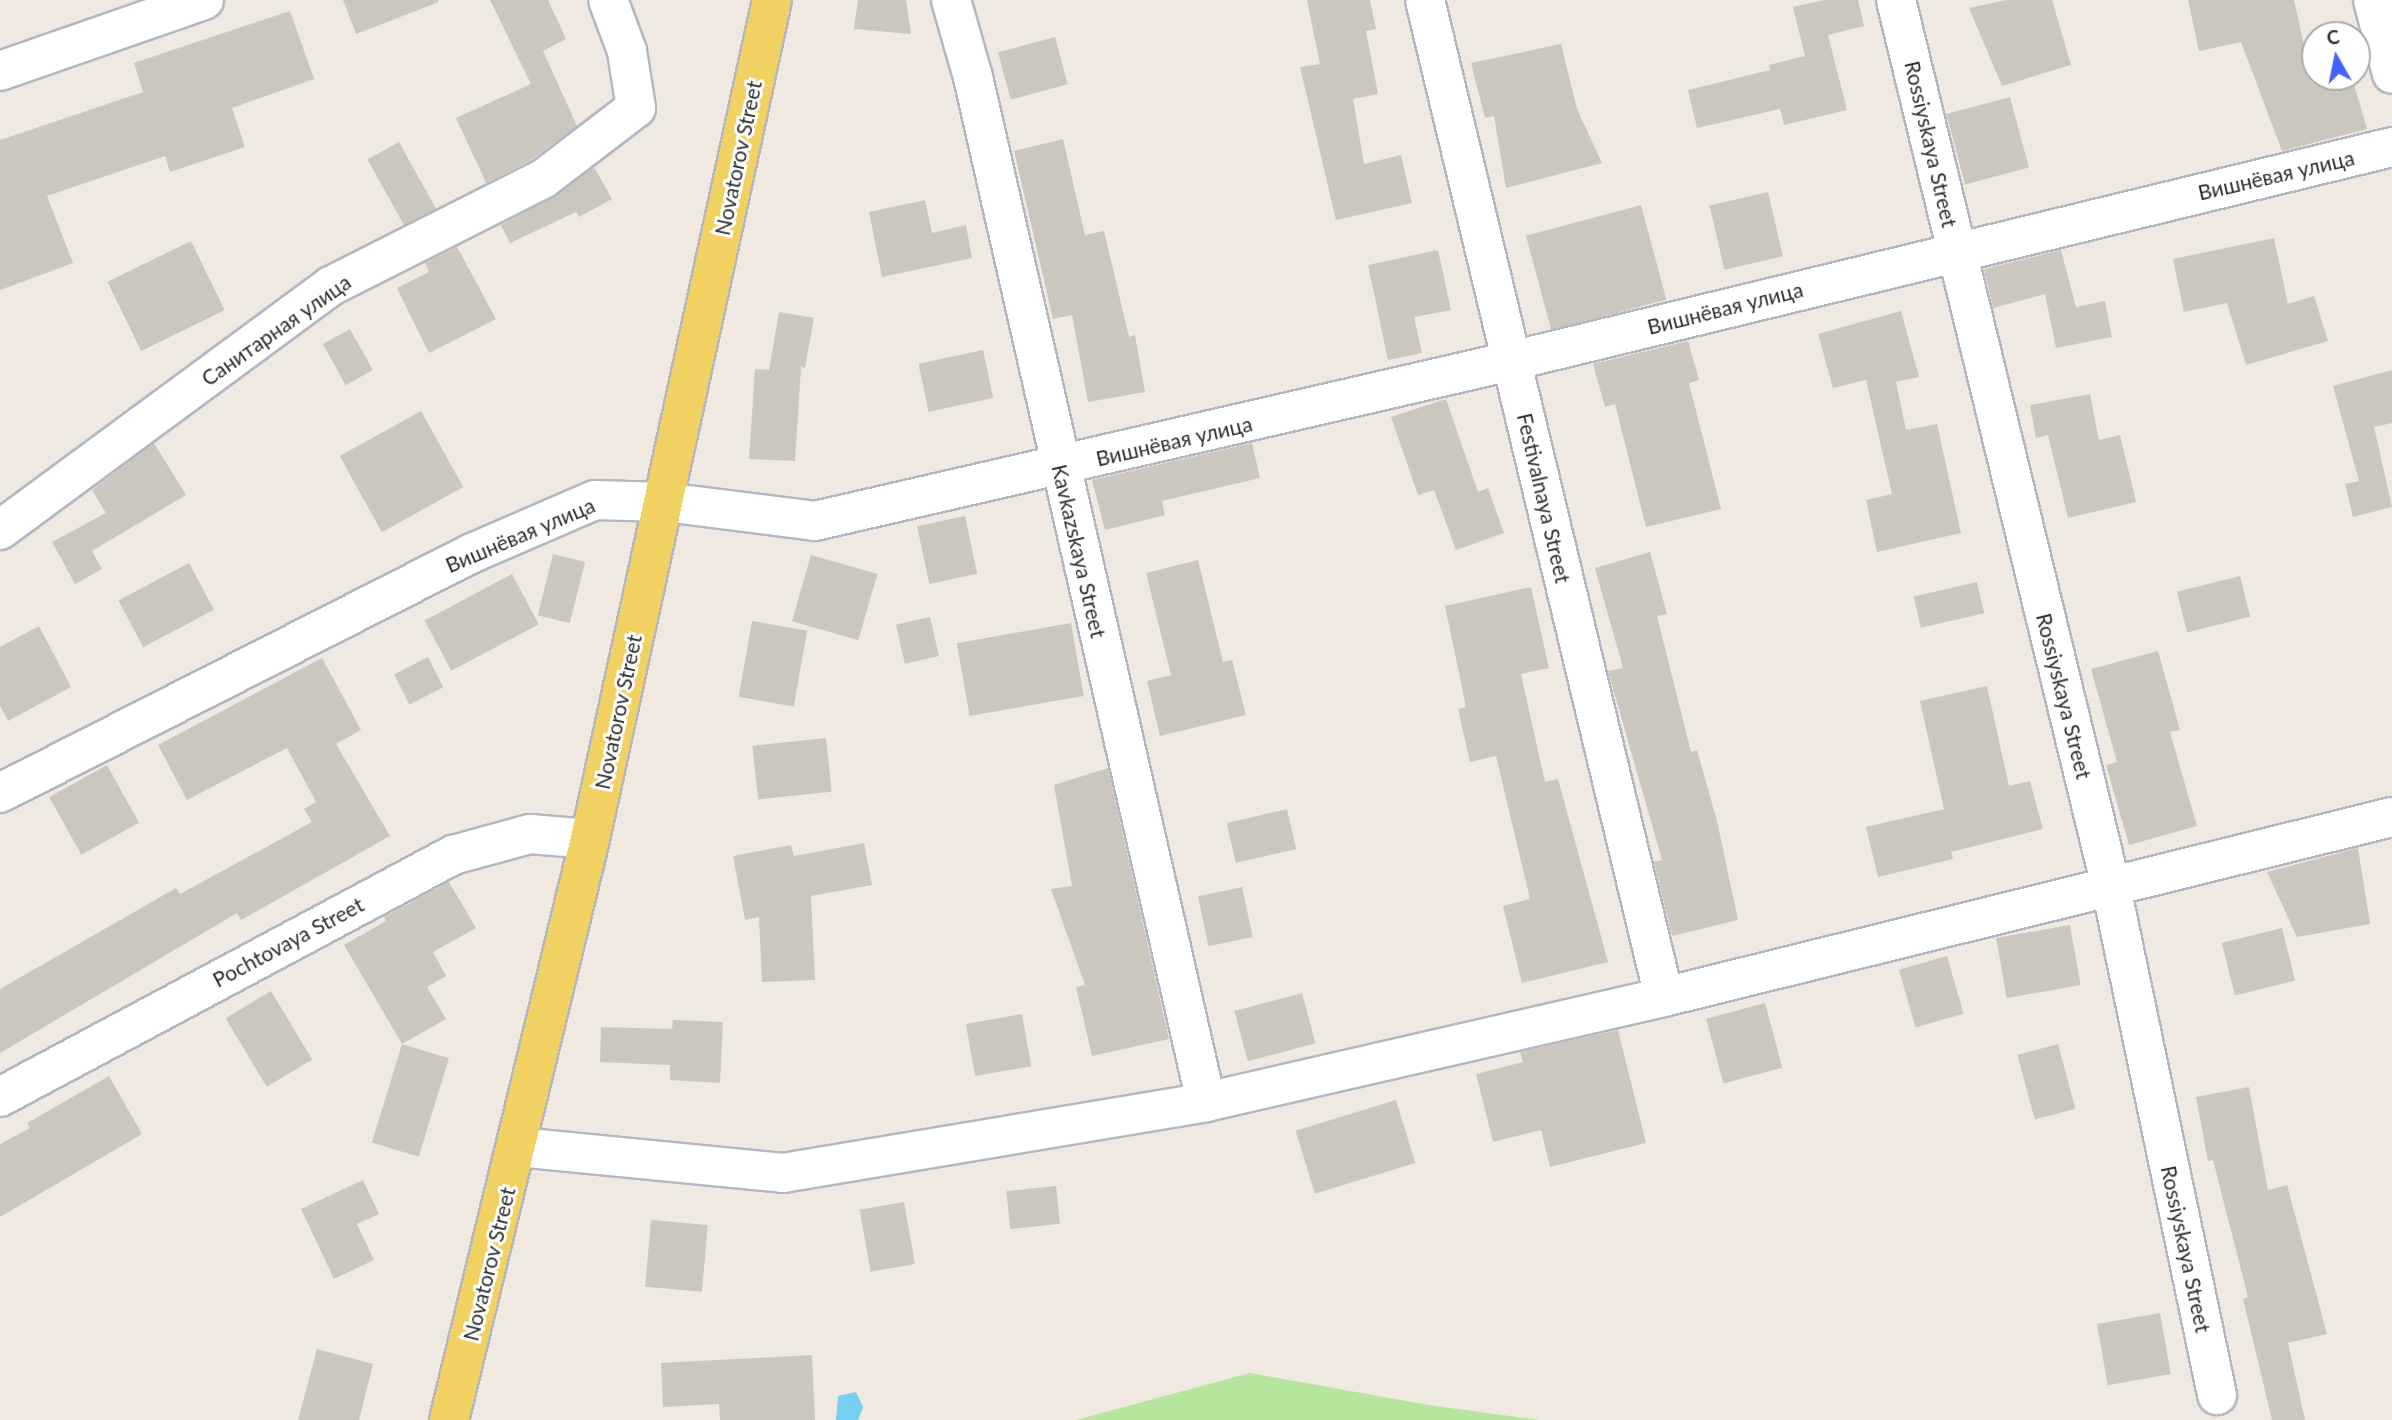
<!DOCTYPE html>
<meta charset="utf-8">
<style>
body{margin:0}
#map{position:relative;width:2392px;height:1420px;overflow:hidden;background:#efe9e1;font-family:Lato,sans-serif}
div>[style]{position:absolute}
.green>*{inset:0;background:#b6e59e}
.water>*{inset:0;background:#75cff0}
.building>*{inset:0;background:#cbc7bf;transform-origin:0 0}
.roads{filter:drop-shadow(2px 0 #b4b7c1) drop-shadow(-2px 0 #b4b7c1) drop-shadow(0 2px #b4b7c1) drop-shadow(0 -2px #b4b7c1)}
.minor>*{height:38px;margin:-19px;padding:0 19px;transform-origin:19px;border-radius:19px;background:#fff}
.primary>*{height:38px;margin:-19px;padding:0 19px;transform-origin:19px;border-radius:19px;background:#f2d163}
span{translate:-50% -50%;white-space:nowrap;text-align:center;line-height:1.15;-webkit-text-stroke:6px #fff;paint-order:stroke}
.street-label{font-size:21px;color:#2e2e2e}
.north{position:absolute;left:2301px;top:21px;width:70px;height:70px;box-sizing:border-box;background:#fff;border:2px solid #ababab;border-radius:50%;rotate:351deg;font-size:19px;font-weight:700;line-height:28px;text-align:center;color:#2e2e2e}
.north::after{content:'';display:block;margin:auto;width:24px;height:32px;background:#4264fb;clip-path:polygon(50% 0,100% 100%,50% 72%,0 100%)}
</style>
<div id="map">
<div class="green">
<div style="clip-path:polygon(1250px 1373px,1428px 1405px,1540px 1420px,1076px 1420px)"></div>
</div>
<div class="water">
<div style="clip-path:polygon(856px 1392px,863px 1407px,858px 1420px,836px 1420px,838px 1396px)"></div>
</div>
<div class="building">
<div style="clip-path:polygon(343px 0,438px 0,439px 2px,356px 34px)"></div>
<div style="clip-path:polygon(490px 0,548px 0,566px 39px,543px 51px,577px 126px,531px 160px,486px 183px,456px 118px,531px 84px)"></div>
<div style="clip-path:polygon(858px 0,906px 0,911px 34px,854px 29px)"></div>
<div style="clip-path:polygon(1307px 0,1370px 0,1376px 29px,1366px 31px,1378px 94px,1353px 99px,1364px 164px,1401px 155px,1412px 203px,1336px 220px,1300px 67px,1320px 64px)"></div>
<div style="clip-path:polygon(1824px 0,1858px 0,1864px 26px,1828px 35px,1847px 110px,1784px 125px,1780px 109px,1697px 128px,1688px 90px,1770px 70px,1769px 65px,1805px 56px,1793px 7px)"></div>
<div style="clip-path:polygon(2006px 0,2052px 0,2071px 65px,2002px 86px,1969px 8px)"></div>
<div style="clip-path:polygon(2188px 0,2294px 0,2309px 67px,2315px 65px,2315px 77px,2352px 77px,2367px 129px,2282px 151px,2241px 42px,2199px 51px)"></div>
<div style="clip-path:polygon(290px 11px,314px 79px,232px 108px,245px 147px,170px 172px,165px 156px,47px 196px,73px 263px,0 290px,0 140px,143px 92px,134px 63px)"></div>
<div style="left:1055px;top:37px;width:49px;height:59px;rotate:75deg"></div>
<div style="clip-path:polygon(1561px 44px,1577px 109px,1602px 163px,1506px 188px,1494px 116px,1485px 118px,1471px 63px)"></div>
<div style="left:2010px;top:97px;width:73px;height:66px;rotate:75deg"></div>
<div style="clip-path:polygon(1063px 139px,1085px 235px,1104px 231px,1129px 337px,1135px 335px,1145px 392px,1088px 402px,1072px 315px,1053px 319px,1014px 151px)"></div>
<div style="left:399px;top:142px;width:77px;height:36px;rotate:61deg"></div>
<div style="clip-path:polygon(594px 167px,612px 199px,579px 217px,576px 212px,510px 243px,501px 225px,553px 198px)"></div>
<div style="left:1768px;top:192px;width:66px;height:60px;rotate:77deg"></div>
<div style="clip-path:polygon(925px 200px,932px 233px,966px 225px,972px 258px,882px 277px,869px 212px)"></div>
<div style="left:1641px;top:205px;width:98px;height:119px;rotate:75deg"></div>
<div style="clip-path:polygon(2274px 238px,2288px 304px,2314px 296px,2328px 341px,2246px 365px,2227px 303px,2184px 312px,2173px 259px)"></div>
<div style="left:191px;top:241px;width:77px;height:93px;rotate:64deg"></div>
<div style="clip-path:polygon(457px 247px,496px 319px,429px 353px,397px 288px,429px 272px,425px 263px)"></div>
<div style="clip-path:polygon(1438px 250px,1451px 310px,1414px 317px,1422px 353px,1388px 360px,1368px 265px)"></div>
<div style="clip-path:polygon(2061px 250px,2076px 307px,2105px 301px,2112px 337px,2056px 348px,2045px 294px,1993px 308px,1984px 269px)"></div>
<div style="clip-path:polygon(1901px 311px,1919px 377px,1896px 382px,1906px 430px,1937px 424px,1961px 533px,1877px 552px,1866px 500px,1892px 494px,1866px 380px,1833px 388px,1818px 334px)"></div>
<div style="clip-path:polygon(779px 312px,814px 318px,805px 368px,801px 367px,795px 461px,749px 459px,755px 369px,769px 370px)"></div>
<div style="left:350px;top:329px;width:47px;height:31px;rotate:61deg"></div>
<div style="clip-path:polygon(1688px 341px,1699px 380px,1689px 383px,1721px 509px,1646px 527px,1615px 404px,1605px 407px,1593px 364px)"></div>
<div style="left:983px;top:350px;width:49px;height:66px;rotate:78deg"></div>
<div style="clip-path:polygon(2392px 370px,2392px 423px,2374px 427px,2392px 507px,2353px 517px,2345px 484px,2359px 481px,2333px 386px)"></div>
<div style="clip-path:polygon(2090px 394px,2099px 440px,2120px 435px,2136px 502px,2068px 518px,2048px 435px,2036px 438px,2030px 405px)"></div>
<div style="clip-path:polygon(1446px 399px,1478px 492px,1488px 488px,1504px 533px,1456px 550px,1434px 490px,1418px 495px,1391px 417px)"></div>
<div style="left:421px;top:411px;width:87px;height:93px;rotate:61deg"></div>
<div style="clip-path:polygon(154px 443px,186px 495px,92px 551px,102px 569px,75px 584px,52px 542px,106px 513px,92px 490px)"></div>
<div style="clip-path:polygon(1252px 443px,1260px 478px,1162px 501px,1165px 515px,1105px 530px,1092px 480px)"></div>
<div style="left:965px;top:516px;width:59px;height:49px;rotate:78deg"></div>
<div style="clip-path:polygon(1650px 552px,1667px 614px,1657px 616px,1691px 752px,1697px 750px,1717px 821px,1738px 920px,1672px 936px,1654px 862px,1662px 860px,1608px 671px,1623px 668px,1595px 568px)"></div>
<div style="left:553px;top:554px;width:33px;height:63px;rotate:14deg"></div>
<div style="left:811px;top:555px;width:69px;height:69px;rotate:16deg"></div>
<div style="clip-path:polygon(1198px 560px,1223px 662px,1232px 660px,1246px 715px,1160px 736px,1147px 681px,1171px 675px,1146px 573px)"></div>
<div style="left:189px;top:563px;width:53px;height:80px;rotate:62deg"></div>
<div style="left:512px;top:574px;width:57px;height:99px;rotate:62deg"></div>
<div style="left:2240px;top:576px;width:42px;height:65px;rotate:76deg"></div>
<div style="left:1977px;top:582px;width:32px;height:65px;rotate:77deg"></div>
<div style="clip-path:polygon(1531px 587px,1549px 668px,1521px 674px,1545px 782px,1558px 779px,1608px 962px,1522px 983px,1503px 906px,1530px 899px,1496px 756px,1470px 762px,1458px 709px,1466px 707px,1445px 606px)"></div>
<div style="left:930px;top:617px;width:40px;height:35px;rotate:77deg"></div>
<div style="left:752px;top:621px;width:56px;height:77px;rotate:10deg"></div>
<div style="left:1071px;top:623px;width:74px;height:116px;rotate:80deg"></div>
<div style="clip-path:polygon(39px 626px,71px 687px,8px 721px,0 706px,0 647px)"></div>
<div style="clip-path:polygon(2158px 651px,2180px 730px,2170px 732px,2197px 826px,2129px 845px,2106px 765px,2117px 762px,2091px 669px)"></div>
<div style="left:428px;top:657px;width:34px;height:38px;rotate:63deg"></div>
<div style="clip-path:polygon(322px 658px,361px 730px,336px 744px,390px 836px,241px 920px,237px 913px,0 1053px,0 989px,176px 888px,180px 894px,312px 822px,304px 809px,316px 802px,287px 748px,187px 800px,158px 745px)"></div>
<div style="clip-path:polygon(1987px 686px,2009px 786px,2030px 781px,2043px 829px,1951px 852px,1953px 859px,1878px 877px,1866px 827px,1944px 809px,1920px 701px)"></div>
<div style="left:826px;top:738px;width:54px;height:74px;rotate:84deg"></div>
<div style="left:107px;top:765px;width:66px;height:66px;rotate:61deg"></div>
<div style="clip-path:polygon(1108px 768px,1169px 1039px,1092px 1056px,1076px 987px,1085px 985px,1051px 889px,1072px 886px,1054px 785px)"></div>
<div style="left:1287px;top:809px;width:41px;height:62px;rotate:77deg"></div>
<div style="clip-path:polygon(864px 843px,872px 885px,811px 896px,815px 980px,762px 982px,759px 917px,745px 920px,733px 856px,791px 845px,794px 856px)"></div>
<div style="clip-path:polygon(2358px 848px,2370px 924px,2297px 937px,2267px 872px)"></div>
<div style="clip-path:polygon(449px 882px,476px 928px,433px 952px,446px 976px,427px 987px,446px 1019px,402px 1044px,344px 945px,386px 921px,384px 917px)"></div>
<div style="left:1242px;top:887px;width:51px;height:45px;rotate:78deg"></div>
<div style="left:2070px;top:925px;width:61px;height:75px;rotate:80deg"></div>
<div style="left:2282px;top:928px;width:54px;height:62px;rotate:76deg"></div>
<div style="left:1947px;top:956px;width:60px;height:50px;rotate:74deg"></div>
<div style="left:271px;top:991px;width:80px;height:53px;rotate:59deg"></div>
<div style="left:1302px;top:993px;width:52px;height:70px;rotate:75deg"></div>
<div style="left:1765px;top:1003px;width:67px;height:61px;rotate:75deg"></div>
<div style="left:1022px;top:1014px;width:53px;height:57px;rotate:80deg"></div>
<div style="clip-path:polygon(673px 1020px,723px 1022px,720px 1083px,670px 1080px,670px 1065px,600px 1062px,601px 1027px,672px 1029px)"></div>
<div style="clip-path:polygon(1618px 1030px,1646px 1143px,1550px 1167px,1541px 1130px,1493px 1142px,1476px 1074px,1523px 1062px,1520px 1052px)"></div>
<div style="left:402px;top:1044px;width:49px;height:103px;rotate:17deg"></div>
<div style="left:2058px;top:1044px;width:67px;height:42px;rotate:75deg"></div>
<div style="clip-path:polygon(109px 1076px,142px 1134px,0 1217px,0 1144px,30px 1128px,27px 1123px)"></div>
<div style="clip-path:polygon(2249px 1087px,2268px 1190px,2287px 1185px,2327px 1334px,2288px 1343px,2305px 1420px,2272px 1420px,2243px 1299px,2248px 1297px,2213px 1160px,2208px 1161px,2196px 1097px)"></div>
<div style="left:1396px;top:1100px;width:66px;height:105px;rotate:73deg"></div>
<div style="clip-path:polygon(363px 1180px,379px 1214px,357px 1224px,374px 1260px,334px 1279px,301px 1209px)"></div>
<div style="left:1056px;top:1186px;width:38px;height:50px;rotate:84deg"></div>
<div style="left:904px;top:1202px;width:63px;height:45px;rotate:80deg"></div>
<div style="left:651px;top:1220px;width:57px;height:67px;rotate:5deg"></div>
<div style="left:2160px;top:1313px;width:62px;height:64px;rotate:80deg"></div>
<div style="clip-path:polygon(317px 1349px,373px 1364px,359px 1420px,298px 1420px)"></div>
<div style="clip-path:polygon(812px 1355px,815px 1420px,720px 1420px,719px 1404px,663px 1407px,661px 1363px)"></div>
</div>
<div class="roads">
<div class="minor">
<div style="left:951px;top:0;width:80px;rotate:74.1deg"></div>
<div style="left:973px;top:77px;width:1051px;rotate:77.19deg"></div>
<div style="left:1425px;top:0;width:1025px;rotate:76.52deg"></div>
<div style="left:1896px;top:0;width:913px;rotate:76.37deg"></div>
<div style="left:2111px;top:887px;width:519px;rotate:78.21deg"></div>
<div style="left:2373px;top:0;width:76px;rotate:75.6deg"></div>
<div style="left:0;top:71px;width:216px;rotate:-19.2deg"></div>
<div style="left:0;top:530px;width:411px;rotate:-36.4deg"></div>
<div style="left:331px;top:286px;width:237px;rotate:-26.8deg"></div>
<div style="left:543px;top:179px;width:117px;rotate:-37.4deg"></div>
<div style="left:636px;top:108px;width:58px;rotate:-99deg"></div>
<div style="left:627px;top:51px;width:54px;rotate:-110.4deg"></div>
<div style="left:0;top:793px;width:527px;rotate:-26.95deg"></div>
<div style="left:470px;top:554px;width:136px;rotate:-23.4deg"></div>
<div style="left:595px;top:500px;width:70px;rotate:1.6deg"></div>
<div style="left:665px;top:502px;width:151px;rotate:7.2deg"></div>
<div style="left:815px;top:521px;width:714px;rotate:-12.95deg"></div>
<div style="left:1511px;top:361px;width:907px;rotate:-13.65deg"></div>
<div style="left:0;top:1097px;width:514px;rotate:-28.11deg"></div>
<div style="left:453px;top:855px;width:80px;rotate:-15.3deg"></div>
<div style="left:530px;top:834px;width:60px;rotate:4.8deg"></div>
<div style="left:518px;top:1147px;width:266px;rotate:5.6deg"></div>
<div style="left:783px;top:1173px;width:429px;rotate:-9.5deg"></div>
<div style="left:1206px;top:1102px;width:470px;rotate:-12.9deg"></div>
<div style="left:1664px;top:997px;width:750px;rotate:-13.89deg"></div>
</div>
<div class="primary">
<div style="left:449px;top:1420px;width:598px;rotate:-76.36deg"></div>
<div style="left:590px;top:839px;width:859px;rotate:-77.76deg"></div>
</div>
</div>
<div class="street-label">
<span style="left:1931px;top:144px;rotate:77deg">Rossiyskaya Street</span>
<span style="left:738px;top:158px;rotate:-78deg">Novatorov Street</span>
<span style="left:2276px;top:175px;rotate:-13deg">Вишнёвая улица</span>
<span style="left:1725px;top:308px;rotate:-14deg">Вишнёвая улица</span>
<span style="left:276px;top:330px;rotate:-35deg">Санитарная улица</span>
<span style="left:1174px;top:441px;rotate:-13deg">Вишнёвая улица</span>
<span style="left:1544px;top:498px;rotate:77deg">Festivalnaya Street</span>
<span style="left:520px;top:535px;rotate:-23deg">Вишнёвая улица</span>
<span style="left:1079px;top:551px;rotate:77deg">Kavkazskaya Street</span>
<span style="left:2064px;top:696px;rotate:76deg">Rossiyskaya Street</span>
<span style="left:618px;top:712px;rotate:-78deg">Novatorov Street</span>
<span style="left:288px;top:942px;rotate:-28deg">Pochtovaya Street</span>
<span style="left:2186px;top:1249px;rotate:78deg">Rossiyskaya Street</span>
<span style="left:489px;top:1264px;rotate:-76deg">Novatorov Street</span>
</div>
<div class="north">С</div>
</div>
